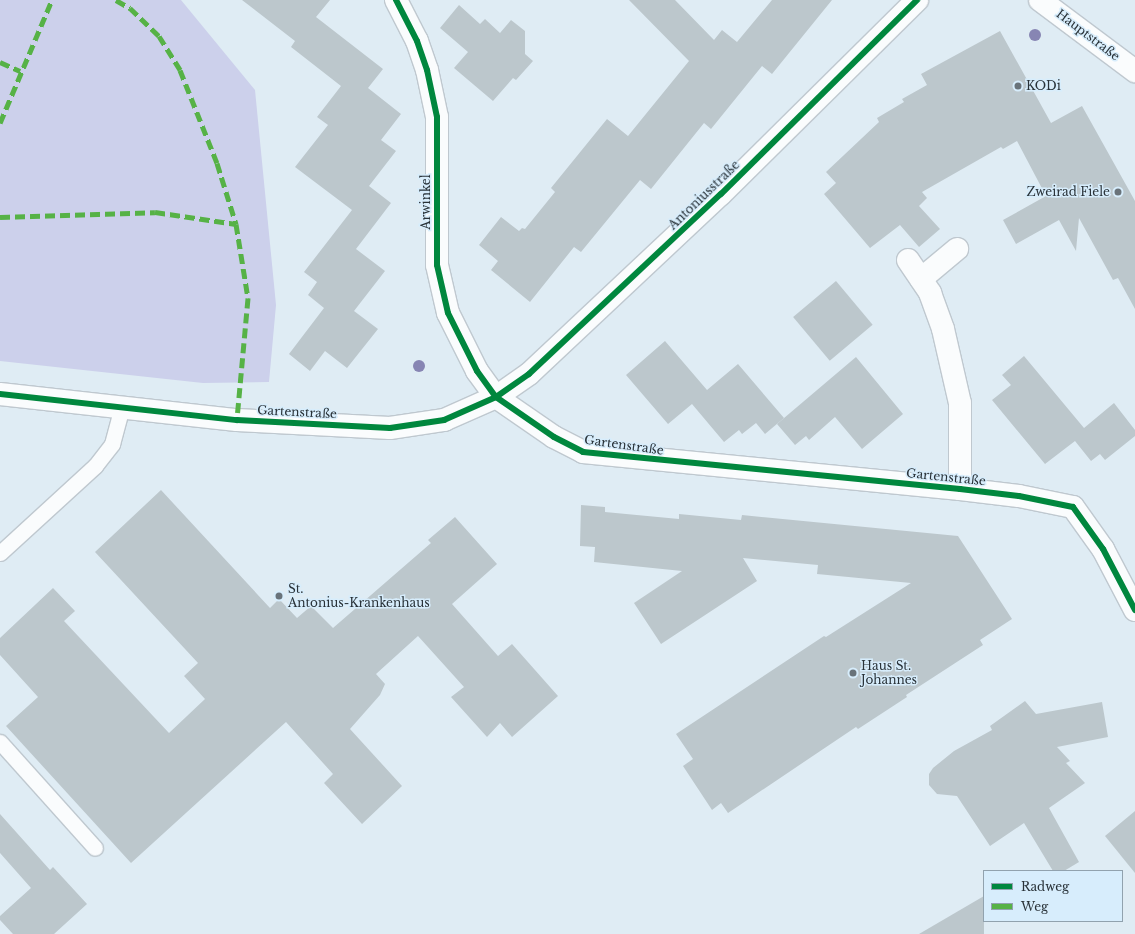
<!DOCTYPE html>
<meta charset="utf-8">
<style>
body{margin:0}
#map{position:relative;width:1135px;height:934px;overflow:hidden;background:#dfecf4;font-family:"Libre Baskerville",serif}
div>[style]{position:absolute}
.green>*{inset:0;background:#ccd0eb}
.building>*{inset:0;background:#bcc7cc;transform-origin:0 0}
.roads{filter:drop-shadow(1px 0 #bfc8cf) drop-shadow(-1px 0 #bfc8cf) drop-shadow(0 1px #bfc8cf) drop-shadow(0 -1px #bfc8cf)}
.service>*{height:15px;margin:-7.5px;padding:0 7.5px;transform-origin:7.5px;border-radius:7.5px;background:#fafcfd}
.minor>*{height:22px;margin:-11px;padding:0 11px;transform-origin:11px;border-radius:11px;background:#fafcfd}
.quiet>*{height:5px;margin-top:-2.5px;transform-origin:0;background:repeating-linear-gradient(90deg,#56b246 0 10px,transparent 0 15px)}
.cycleway>*{height:6px;margin:-3px;padding:0 3px;transform-origin:3px;border-radius:3px;background:#00873e}
.trees>*{width:12px;height:12px;margin:-6px;border-radius:50%;background:#8785b3}
.dots>*{width:11px;height:11px;translate:-50% -50%;box-sizing:border-box;border:2px solid #d7edfc;border-radius:50%}
span{translate:-50% -50%;white-space:nowrap;text-align:center;line-height:1.15;-webkit-text-stroke:3px #d7edfc;paint-order:stroke}
.street-label{font-size:12px;color:#293238}
.poi-label{font-size:12px;color:#293238}
.left{translate:0 -50%;text-align:left}
.right{translate:-100% -50%;text-align:right}
.legend{position:absolute;left:983px;top:870px;width:140px;height:52px;box-sizing:border-box;background:#d7edfc;border:1px solid #91a2ae;margin:0;padding:5px 7px;list-style:none;font-size:12px;color:#293238}
.legend li{display:flex;align-items:center;gap:8px;height:20px}
.legend b{width:20px;border:1px solid #91a2ae}
</style>
<div id="map">
<div class="green">
<div style="clip-path:polygon(0 0,181px 0,255px 90px,276px 305px,269px 382px,203px 383px,0 361px)"></div>
</div>
<div class="building">
<div style="clip-path:polygon(242px 0,330px 0,316px 17px,383px 69px,368px 88px,401px 114px,381px 140px,396px 151px,369px 186px,391px 203px,356px 249px,385px 271px,354px 311px,378px 329px,347px 368px,325px 351px,310px 371px,289px 354px,324px 308px,308px 295px,317px 282px,304px 272px,352px 210px,295px 167px,328px 125px,317px 117px,341px 86px,291px 47px,295px 41px)"></div>
<div style="clip-path:polygon(629px 0,675px 0,714px 40px,722px 30px,737px 42px,772px 0,832px 0,772px 74px,762px 66px,711px 129px,704px 123px,651px 189px,640px 180px,581px 252px,574px 247px,530px 302px,491px 270px,498px 261px,479px 245px,501px 217px,519px 231px,522px 228px,525px 229px,555px 192px,551px 188px,607px 119px,628px 136px,689px 61px)"></div>
<div style="clip-path:polygon(459px 5px,480px 24px,485px 19px,500px 33px,511px 20px,525px 31px,525px 54px,533px 61px,516px 80px,513px 78px,493px 101px,454px 68px,468px 52px,440px 28px)"></div>
<div style="clip-path:polygon(1000px 31px,1051px 123px,1082px 106px,1135px 201px,1135px 309px,1118px 278px,1113px 280px,1079px 218px,1076px 251px,1059px 220px,1016px 244px,1003px 220px,1046px 196px,1017px 141px,1003px 149px,1001px 147px,922px 192px,927px 198px,919px 206px,940px 229px,919px 247px,900px 225px,870px 248px,824px 194px,836px 183px,826px 172px,879px 122px,877px 118px,904px 102px,902px 99px,927px 85px,921px 74px)"></div>
<div style="left:836px;top:281px;width:57px;height:56px;rotate:50deg"></div>
<div style="clip-path:polygon(665px 341px,707px 390px,738px 364px,784px 418px,765px 434px,756px 423px,742px 434px,739px 430px,724px 442px,692px 404px,668px 424px,626px 375px)"></div>
<div style="clip-path:polygon(1024px 356px,1084px 428px,1114px 403px,1135px 430px,1135px 436px,1105px 460px,1100px 454px,1091px 461px,1075px 441px,1045px 464px,992px 400px,1011px 385px,1002px 375px)"></div>
<div style="clip-path:polygon(856px 357px,903px 414px,862px 449px,835px 417px,809px 440px,806px 436px,795px 445px,777px 424px)"></div>
<div style="clip-path:polygon(161px 490px,270px 608px,279px 599px,297px 618px,311px 606px,333px 628px,431px 543px,428px 540px,455px 517px,497px 564px,452px 604px,498px 656px,512px 644px,558px 696px,512px 737px,500px 723px,487px 737px,451px 697px,464px 687px,418px 636px,376px 674px,385px 684px,380px 695px,350px 729px,402px 786px,362px 824px,324px 783px,333px 774px,286px 722px,131px 863px,6px 726px,38px 697px,0 655px,0 638px,53px 588px,75px 611px,64px 621px,169px 733px,205px 699px,184px 676px,198px 663px,95px 552px)"></div>
<div style="clip-path:polygon(581px 505px,605px 507px,605px 512px,679px 519px,679px 514px,741px 520px,742px 515px,958px 536px,1012px 619px,980px 640px,983px 645px,906px 695px,907px 697px,858px 729px,856px 727px,728px 813px,721px 803px,712px 810px,683px 766px,693px 759px,676px 734px,824px 636px,826px 637px,911px 583px,817px 574px,818px 565px,743px 558px,757px 581px,661px 644px,634px 603px,682px 571px,594px 562px,595px 547px,580px 546px)"></div>
<div style="clip-path:polygon(1025px 701px,1036px 714px,1102px 702px,1108px 737px,1057px 747px,1070px 761px,1066px 763px,1085px 783px,1049px 808px,1079px 862px,1064px 871px,1053px 871px,1024px 823px,990px 846px,957px 796px,937px 794px,929px 785px,929px 774px,933px 768px,954px 751px,992px 730px,990px 726px)"></div>
<div style="clip-path:polygon(1135px 811px,1135px 873px,1105px 836px)"></div>
<div style="clip-path:polygon(0 814px,50px 870px,53px 867px,87px 904px,54px 934px,13px 934px,0 920px,0 916px,31px 888px,0 853px)"></div>
<div style="clip-path:polygon(984px 896px,984px 934px,919px 934px)"></div>
</div>
<div class="roads">
<div class="service">
<div style="left:0;top:553px;width:129px;rotate:-42.5deg"></div>
<div style="left:95px;top:466px;width:28px;rotate:-52deg"></div>
<div style="left:112px;top:444px;width:38px;rotate:-75deg"></div>
<div style="left:0;top:742px;width:142px;rotate:48.1deg"></div>
</div>
<div class="minor">
<div style="left:396px;top:0;width:46px;rotate:62.9deg"></div>
<div style="left:417px;top:41px;width:31px;rotate:71deg"></div>
<div style="left:427px;top:70px;width:48px;rotate:78deg"></div>
<div style="left:437px;top:117px;width:148px;rotate:90deg"></div>
<div style="left:437px;top:265px;width:49px;rotate:77.1deg"></div>
<div style="left:448px;top:313px;width:65px;rotate:63.4deg"></div>
<div style="left:477px;top:371px;width:32px;rotate:54deg"></div>
<div style="left:496px;top:397px;width:70px;rotate:34.6deg"></div>
<div style="left:554px;top:437px;width:33px;rotate:27deg"></div>
<div style="left:583px;top:452px;width:379px;rotate:5.6deg"></div>
<div style="left:960px;top:489px;width:59px;rotate:6.8deg"></div>
<div style="left:1019px;top:496px;width:55px;rotate:11.5deg"></div>
<div style="left:1073px;top:507px;width:52px;rotate:54.5deg"></div>
<div style="left:1103px;top:549px;width:69px;rotate:62.3deg"></div>
<div style="left:1040px;top:0;width:119px;rotate:36.8deg"></div>
<div style="left:908px;top:260px;width:40px;rotate:56deg"></div>
<div style="left:930px;top:293px;width:38px;rotate:70deg"></div>
<div style="left:943px;top:329px;width:76px;rotate:77.1deg"></div>
<div style="left:960px;top:403px;width:86px;rotate:90deg"></div>
<div style="left:921px;top:279px;width:47px;rotate:-39.8deg"></div>
<div style="left:0;top:394px;width:238px;rotate:6.3deg"></div>
<div style="left:237px;top:420px;width:153px;rotate:3deg"></div>
<div style="left:390px;top:428px;width:55px;rotate:-8.4deg"></div>
<div style="left:444px;top:420px;width:57px;rotate:-23.9deg"></div>
<div style="left:496px;top:397px;width:40px;rotate:-34.9deg"></div>
<div style="left:529px;top:374px;width:263px;rotate:-43.2deg"></div>
<div style="left:721px;top:194px;width:276px;rotate:-44.7deg"></div>
</div>
</div>
<div class="quiet">
<div style="left:116px;top:0;width:16px;rotate:30deg"></div>
<div style="left:130px;top:8px;width:40px;rotate:44deg"></div>
<div style="left:159px;top:36px;width:40px;rotate:58deg"></div>
<div style="left:180px;top:70px;width:100px;rotate:68.3deg"></div>
<div style="left:217px;top:163px;width:64px;rotate:72.7deg"></div>
<div style="left:236px;top:224px;width:75px;rotate:80.8deg"></div>
<div style="left:248px;top:298px;width:122px;rotate:95.2deg"></div>
<div style="left:0;top:62px;width:22px;rotate:24deg"></div>
<div style="left:0;top:123px;width:134px;rotate:-67.1deg"></div>
<div style="left:0;top:217px;width:155px;rotate:-1.8deg"></div>
<div style="left:155px;top:212px;width:82px;rotate:8.4deg"></div>
</div>
<div class="cycleway">
<div style="left:396px;top:0;width:46px;rotate:62.9deg"></div>
<div style="left:417px;top:41px;width:31px;rotate:71deg"></div>
<div style="left:427px;top:70px;width:48px;rotate:78deg"></div>
<div style="left:437px;top:117px;width:148px;rotate:90deg"></div>
<div style="left:437px;top:265px;width:49px;rotate:77.1deg"></div>
<div style="left:448px;top:313px;width:65px;rotate:63.4deg"></div>
<div style="left:477px;top:371px;width:32px;rotate:54deg"></div>
<div style="left:496px;top:397px;width:70px;rotate:34.6deg"></div>
<div style="left:554px;top:437px;width:33px;rotate:27deg"></div>
<div style="left:583px;top:452px;width:379px;rotate:5.6deg"></div>
<div style="left:960px;top:489px;width:59px;rotate:6.8deg"></div>
<div style="left:1019px;top:496px;width:55px;rotate:11.5deg"></div>
<div style="left:1073px;top:507px;width:52px;rotate:54.5deg"></div>
<div style="left:1103px;top:549px;width:69px;rotate:62.3deg"></div>
<div style="left:0;top:394px;width:238px;rotate:6.3deg"></div>
<div style="left:237px;top:420px;width:153px;rotate:3deg"></div>
<div style="left:390px;top:428px;width:55px;rotate:-8.4deg"></div>
<div style="left:444px;top:420px;width:57px;rotate:-23.9deg"></div>
<div style="left:496px;top:397px;width:40px;rotate:-34.9deg"></div>
<div style="left:529px;top:374px;width:263px;rotate:-43.2deg"></div>
<div style="left:721px;top:194px;width:276px;rotate:-44.7deg"></div>
</div>
<div class="trees">
<div style="left:1035px;top:35px"></div>
<div style="left:419px;top:366px"></div>
</div>
<div class="dots">
<div style="left:1018px;top:86px;background:#69737a"></div>
<div style="left:1118px;top:192px;background:#69737a"></div>
<div style="left:279px;top:596px;background:#69737a"></div>
<div style="left:853px;top:673px;background:#69737a"></div>
</div>
<div class="street-label">
<span style="left:1088px;top:35px;rotate:37deg">Hauptstraße</span>
<span style="left:704px;top:195px;rotate:-44deg">Antoniusstraße</span>
<span style="left:426px;top:202px;rotate:-90deg">Arwinkel</span>
<span style="left:297px;top:412px;rotate:3deg">Gartenstraße</span>
<span style="left:624px;top:445px;rotate:8deg">Gartenstraße</span>
<span style="left:946px;top:477px;rotate:6deg">Gartenstraße</span>
</div>
<div class="poi-label">
<span class="left" style="left:1026px;top:86px">KODi</span>
<span class="right" style="left:1110px;top:192px">Zweirad Fiele</span>
<span class="left" style="left:288px;top:596px">St.<br>Antonius-Krankenhaus</span>
<span class="left" style="left:861px;top:673px">Haus St.<br>Johannes</span>
</div>
<ul class="legend">
<li><b style="height:5px;background:#00873e"></b>Radweg</li>
<li><b style="height:5px;background:#56b246"></b>Weg</li>
</ul>
</div>
